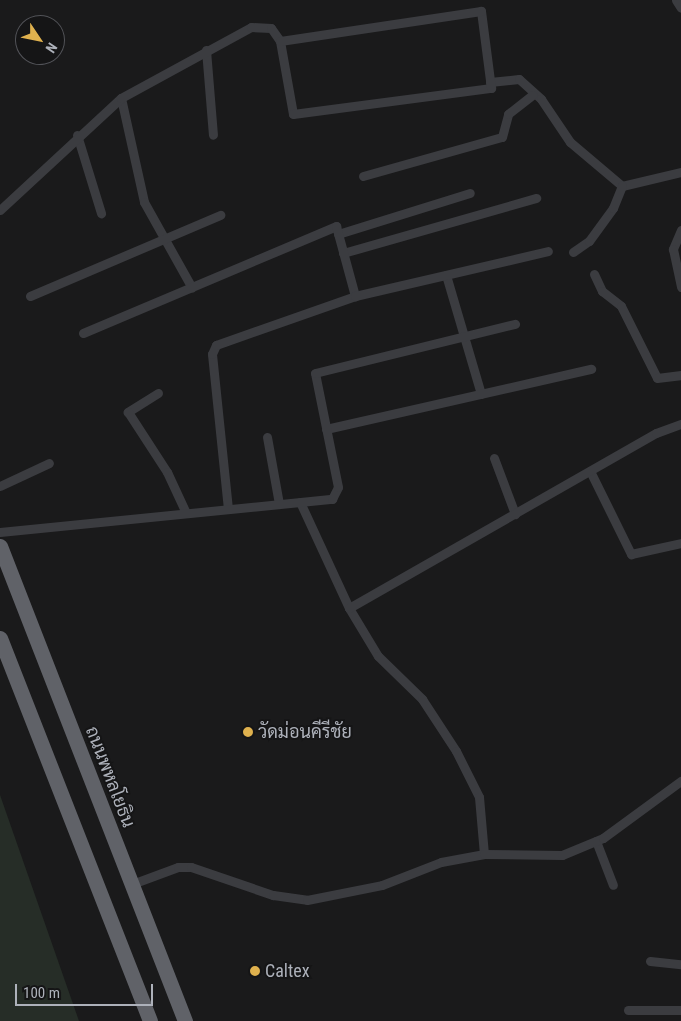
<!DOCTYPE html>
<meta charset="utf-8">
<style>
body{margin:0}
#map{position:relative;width:681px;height:1021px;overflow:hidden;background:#1a1a1b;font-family:"Roboto Condensed",Sarabun,sans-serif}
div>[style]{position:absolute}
.green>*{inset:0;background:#262d27}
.minor>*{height:9px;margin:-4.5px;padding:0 4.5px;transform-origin:4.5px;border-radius:4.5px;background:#3b3c40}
.trunk>*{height:15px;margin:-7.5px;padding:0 7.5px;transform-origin:7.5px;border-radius:7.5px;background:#606268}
.dots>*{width:14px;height:14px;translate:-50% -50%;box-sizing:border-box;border:2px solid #151516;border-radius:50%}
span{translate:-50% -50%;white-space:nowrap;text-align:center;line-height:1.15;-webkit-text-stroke:4px #151516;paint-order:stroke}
.poi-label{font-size:18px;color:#adb1ba}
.left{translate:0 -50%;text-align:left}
.street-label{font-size:18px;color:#adb1ba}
.north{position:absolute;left:15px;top:15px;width:50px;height:50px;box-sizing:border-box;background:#151516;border:1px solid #525358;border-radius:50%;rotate:124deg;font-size:14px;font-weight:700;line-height:20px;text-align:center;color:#adb1ba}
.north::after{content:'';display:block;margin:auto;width:18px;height:22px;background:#dfb14e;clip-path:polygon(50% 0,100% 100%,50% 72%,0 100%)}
.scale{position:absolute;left:15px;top:984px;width:138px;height:22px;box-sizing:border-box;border:2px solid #adb1ba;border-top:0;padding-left:6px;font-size:15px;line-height:18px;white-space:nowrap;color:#adb1ba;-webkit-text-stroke:4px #151516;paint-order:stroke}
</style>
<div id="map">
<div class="green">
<div style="clip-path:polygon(0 795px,79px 1021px,0 1021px)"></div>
</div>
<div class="minor">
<div style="left:676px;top:0;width:9px;rotate:58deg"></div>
<div style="left:206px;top:50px;width:85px;rotate:85.3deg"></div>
<div style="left:490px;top:82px;width:29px;rotate:-6deg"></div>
<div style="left:519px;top:79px;width:30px;rotate:42deg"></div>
<div style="left:541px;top:99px;width:52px;rotate:56deg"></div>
<div style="left:570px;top:142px;width:68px;rotate:40.2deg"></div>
<div style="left:622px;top:186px;width:61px;rotate:-13.3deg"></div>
<div style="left:121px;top:98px;width:107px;rotate:77.5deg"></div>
<div style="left:144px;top:202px;width:98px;rotate:60.8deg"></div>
<div style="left:77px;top:135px;width:82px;rotate:72.9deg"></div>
<div style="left:363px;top:176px;width:144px;rotate:-15.7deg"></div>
<div style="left:502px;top:137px;width:24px;rotate:-75deg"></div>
<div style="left:508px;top:114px;width:31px;rotate:-38deg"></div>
<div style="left:0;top:210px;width:165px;rotate:-42.8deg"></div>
<div style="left:121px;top:98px;width:148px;rotate:-28.6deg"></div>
<div style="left:251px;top:27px;width:20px;rotate:3deg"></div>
<div style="left:271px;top:28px;width:16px;rotate:55deg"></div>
<div style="left:280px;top:41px;width:74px;rotate:79.9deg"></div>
<div style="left:293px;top:114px;width:200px;rotate:-7.5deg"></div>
<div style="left:491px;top:88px;width:78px;rotate:-97.4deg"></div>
<div style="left:481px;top:11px;width:203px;rotate:171.5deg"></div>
<div style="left:681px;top:230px;width:21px;rotate:113deg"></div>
<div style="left:673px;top:249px;width:39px;rotate:78deg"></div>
<div style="left:338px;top:234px;width:138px;rotate:-17.3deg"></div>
<div style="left:573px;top:252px;width:19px;rotate:-35deg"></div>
<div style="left:589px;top:241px;width:41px;rotate:-54deg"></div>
<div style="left:613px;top:208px;width:24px;rotate:-68deg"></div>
<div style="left:343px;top:253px;width:201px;rotate:-15.9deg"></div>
<div style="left:594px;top:274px;width:19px;rotate:65deg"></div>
<div style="left:602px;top:291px;width:24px;rotate:38deg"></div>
<div style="left:621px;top:306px;width:80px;rotate:63.4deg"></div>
<div style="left:657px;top:378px;width:24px;rotate:-7deg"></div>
<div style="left:446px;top:275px;width:124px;rotate:73.6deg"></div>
<div style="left:30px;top:296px;width:207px;rotate:-23.1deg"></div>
<div style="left:83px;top:333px;width:275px;rotate:-22.9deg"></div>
<div style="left:336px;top:226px;width:73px;rotate:74.8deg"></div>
<div style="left:158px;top:393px;width:36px;rotate:148deg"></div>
<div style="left:128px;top:412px;width:72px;rotate:57deg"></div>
<div style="left:167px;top:472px;width:45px;rotate:65.1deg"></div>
<div style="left:326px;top:429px;width:272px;rotate:-12.8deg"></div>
<div style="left:267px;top:437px;width:68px;rotate:79.8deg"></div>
<div style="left:494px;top:458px;width:60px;rotate:69.4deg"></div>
<div style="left:590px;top:471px;width:93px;rotate:63.7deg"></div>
<div style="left:631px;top:554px;width:51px;rotate:-12.4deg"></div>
<div style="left:0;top:486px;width:54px;rotate:-25.1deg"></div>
<div style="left:300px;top:502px;width:117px;rotate:65.2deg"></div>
<div style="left:349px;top:608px;width:56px;rotate:58.9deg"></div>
<div style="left:378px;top:656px;width:62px;rotate:44.3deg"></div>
<div style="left:422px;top:699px;width:62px;rotate:56.8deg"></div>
<div style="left:456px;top:751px;width:51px;rotate:63.4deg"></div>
<div style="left:479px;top:797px;width:57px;rotate:85deg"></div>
<div style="left:228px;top:509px;width:156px;rotate:-95.9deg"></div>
<div style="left:212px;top:354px;width:10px;rotate:-66deg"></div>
<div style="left:216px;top:345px;width:147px;rotate:-19.4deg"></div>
<div style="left:355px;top:296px;width:198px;rotate:-13.1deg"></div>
<div style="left:0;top:532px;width:334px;rotate:-5.7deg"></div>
<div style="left:332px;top:499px;width:13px;rotate:-63deg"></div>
<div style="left:338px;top:487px;width:116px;rotate:-101.4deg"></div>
<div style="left:315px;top:373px;width:206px;rotate:-13.8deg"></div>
<div style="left:349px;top:608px;width:353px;rotate:-29.7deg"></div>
<div style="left:656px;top:433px;width:27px;rotate:-20deg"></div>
<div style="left:596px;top:841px;width:47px;rotate:68.9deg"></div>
<div style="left:132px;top:884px;width:49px;rotate:-20.3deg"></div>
<div style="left:178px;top:867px;width:13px"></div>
<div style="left:191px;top:867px;width:87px;rotate:18.9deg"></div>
<div style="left:273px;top:895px;width:34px;rotate:8deg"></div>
<div style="left:307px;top:900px;width:76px;rotate:-11.3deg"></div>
<div style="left:382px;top:885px;width:63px;rotate:-21.3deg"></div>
<div style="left:441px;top:862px;width:44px;rotate:-10.5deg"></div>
<div style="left:484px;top:854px;width:78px;rotate:0.7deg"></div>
<div style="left:562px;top:855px;width:44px;rotate:-22.5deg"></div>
<div style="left:603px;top:838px;width:97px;rotate:-36.2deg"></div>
<div style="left:650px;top:961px;width:31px;rotate:6deg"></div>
<div style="left:628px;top:1010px;width:53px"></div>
</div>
<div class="trunk">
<div style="left:0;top:546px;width:510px;rotate:68.72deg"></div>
<div style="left:0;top:638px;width:411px;rotate:68.6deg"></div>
</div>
<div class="dots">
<div style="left:248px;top:732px;background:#dfb14e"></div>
<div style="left:255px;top:971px;background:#dfb14e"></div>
</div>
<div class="poi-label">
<span class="left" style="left:258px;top:732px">วัดม่อนคีรีชัย</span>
<span class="left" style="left:265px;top:971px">Caltex</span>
</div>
<div class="street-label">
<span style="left:110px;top:777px;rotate:69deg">ถนนพหลโยธิน</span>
</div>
<div class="north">N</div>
<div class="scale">100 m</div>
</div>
